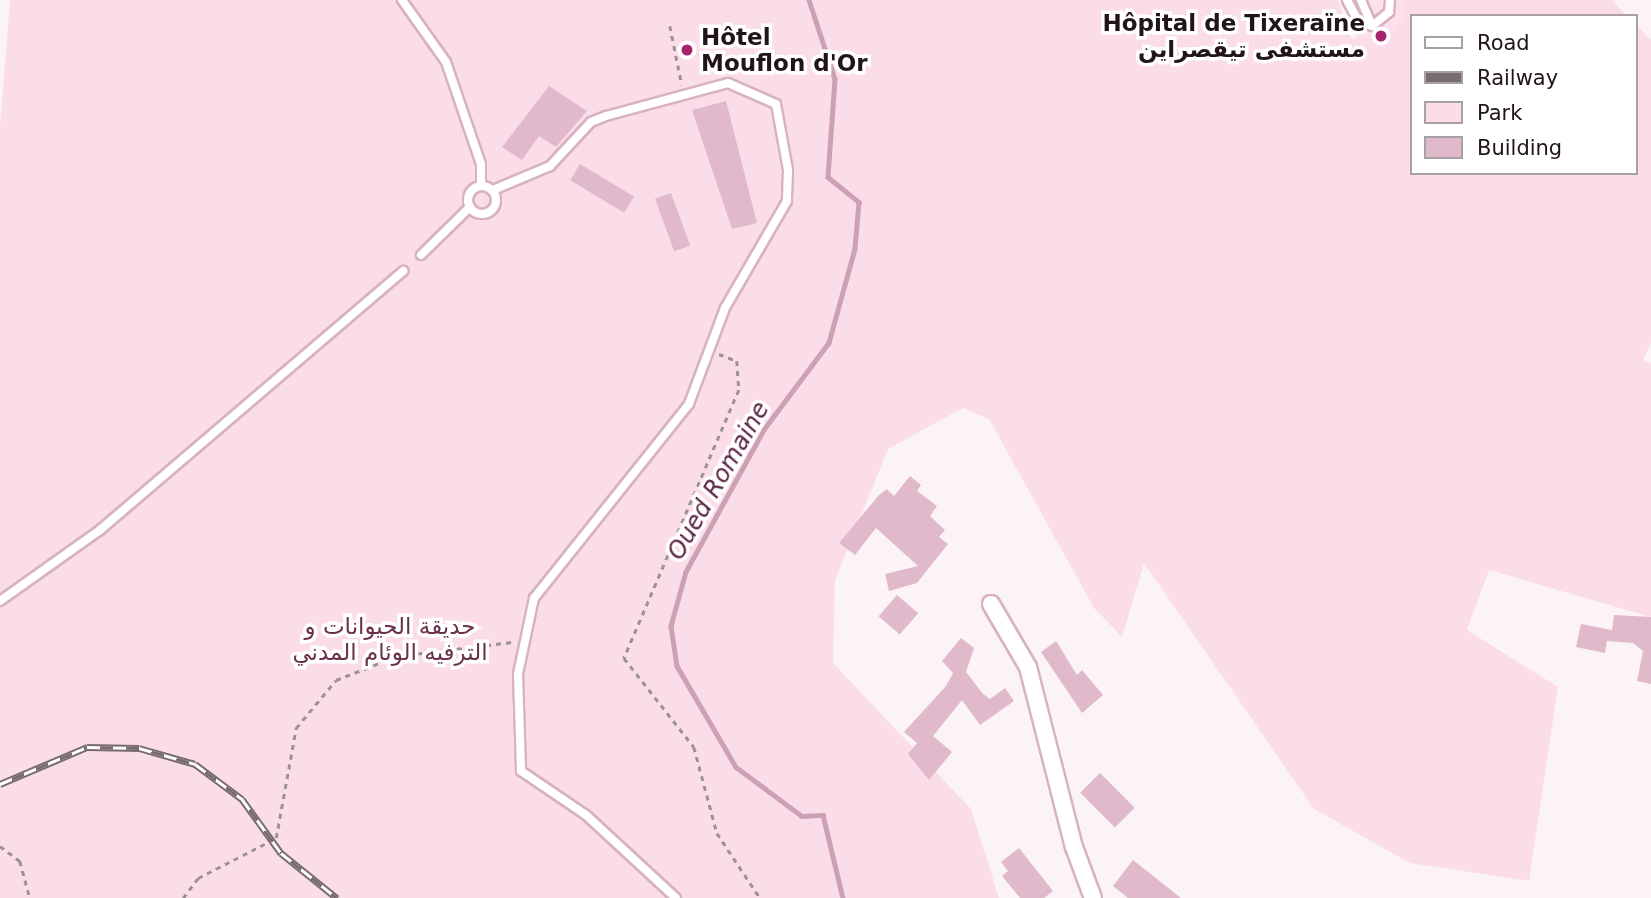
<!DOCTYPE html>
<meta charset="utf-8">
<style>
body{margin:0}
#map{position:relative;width:1651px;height:898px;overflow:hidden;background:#fbf3f6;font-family:"DejaVu Sans","Noto Naskh Arabic",sans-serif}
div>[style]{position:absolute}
.built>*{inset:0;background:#fde0eb}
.green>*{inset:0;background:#fbdde9}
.stream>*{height:4.5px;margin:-2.25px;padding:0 2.25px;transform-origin:2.25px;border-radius:2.25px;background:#cda1b4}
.building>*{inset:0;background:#e0baca;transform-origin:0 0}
.path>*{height:2.5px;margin-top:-1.25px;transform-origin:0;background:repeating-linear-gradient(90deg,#9c9296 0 5px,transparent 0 10px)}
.roads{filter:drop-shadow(2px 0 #d8b2c1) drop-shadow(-2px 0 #d8b2c1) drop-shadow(0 2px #d8b2c1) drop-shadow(0 -2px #d8b2c1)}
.service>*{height:8px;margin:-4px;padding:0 4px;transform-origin:4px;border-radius:4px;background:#fff}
.service>.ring{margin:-4px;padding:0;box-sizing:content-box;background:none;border:8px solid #fff;border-radius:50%}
.minor>*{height:16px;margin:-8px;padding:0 8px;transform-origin:8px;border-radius:8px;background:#fff}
.rail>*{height:7px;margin-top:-3.5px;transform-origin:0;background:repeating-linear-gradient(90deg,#fff 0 13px,#776c70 0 26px);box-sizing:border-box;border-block:2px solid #776c70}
.dots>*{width:19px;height:19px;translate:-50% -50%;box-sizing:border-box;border:4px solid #fff;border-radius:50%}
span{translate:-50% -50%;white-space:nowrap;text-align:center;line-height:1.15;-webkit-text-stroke:7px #fff;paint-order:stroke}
.poi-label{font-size:23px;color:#22151a;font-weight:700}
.right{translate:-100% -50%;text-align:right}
.left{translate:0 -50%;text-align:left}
.park-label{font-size:23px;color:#6a314d}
.water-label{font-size:24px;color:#5d2642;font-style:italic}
.legend{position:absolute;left:1410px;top:14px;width:228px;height:161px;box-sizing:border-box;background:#fff;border:2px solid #a7a1a3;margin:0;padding:9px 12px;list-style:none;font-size:21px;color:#22151a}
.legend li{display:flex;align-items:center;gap:14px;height:35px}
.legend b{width:35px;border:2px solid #a7a1a3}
</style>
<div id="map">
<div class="built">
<div style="clip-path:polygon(1345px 0,1410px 0,1411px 26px,1362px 54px)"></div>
</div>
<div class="green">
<div style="clip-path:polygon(10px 0,1338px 0,1351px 39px,1392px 33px,1403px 20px,1404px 0,1612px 0,1627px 16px,1411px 16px,1411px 173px,1635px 173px,1635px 24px,1651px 40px,1651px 343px,1643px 360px,1651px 363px,1651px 617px,1489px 570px,1467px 630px,1558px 687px,1529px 881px,1410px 863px,1314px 809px,1144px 563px,1122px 637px,1094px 608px,989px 419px,963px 408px,888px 449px,835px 580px,833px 663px,971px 809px,999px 898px,0 898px,0 127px)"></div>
</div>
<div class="stream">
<div style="left:809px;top:0;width:83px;rotate:71.8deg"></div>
<div style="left:835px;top:79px;width:98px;rotate:94.1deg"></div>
<div style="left:828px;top:177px;width:40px;rotate:39deg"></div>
<div style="left:859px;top:202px;width:47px;rotate:94.9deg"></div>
<div style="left:855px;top:249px;width:98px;rotate:105.5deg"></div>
<div style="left:829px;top:343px;width:109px;rotate:126.8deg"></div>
<div style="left:764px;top:430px;width:162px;rotate:118.8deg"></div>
<div style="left:686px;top:572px;width:56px;rotate:105.5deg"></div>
<div style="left:671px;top:626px;width:40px;rotate:81.5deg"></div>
<div style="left:677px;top:666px;width:117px;rotate:59.7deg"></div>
<div style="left:736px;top:767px;width:82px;rotate:36.6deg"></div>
<div style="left:802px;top:816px;width:21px;rotate:-3deg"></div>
<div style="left:823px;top:815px;width:85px;rotate:76.5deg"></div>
</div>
<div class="building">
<div style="clip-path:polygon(549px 86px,587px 111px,556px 147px,539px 136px,522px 160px,502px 147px)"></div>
<div style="clip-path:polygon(726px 101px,757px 223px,732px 229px,692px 110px)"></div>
<div style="left:580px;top:164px;width:63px;height:19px;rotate:31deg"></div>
<div style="left:671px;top:193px;width:56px;height:17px;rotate:70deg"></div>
<div style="clip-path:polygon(910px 476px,921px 485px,917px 491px,937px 506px,930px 516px,945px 530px,939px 537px,948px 544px,917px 583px,889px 591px,885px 574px,918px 566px,876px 528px,855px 555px,839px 543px,879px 495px,887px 489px,894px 496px)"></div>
<div style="left:897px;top:595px;width:28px;height:28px;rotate:41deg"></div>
<div style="clip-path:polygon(1614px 615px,1651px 617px,1651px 684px,1637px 681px,1643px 651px,1633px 643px,1607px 641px,1605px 653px,1576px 647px,1581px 624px,1612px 630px)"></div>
<div style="clip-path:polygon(961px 638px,974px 648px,966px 672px,983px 694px,990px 699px,1005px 688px,1014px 701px,980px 725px,962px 700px,933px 736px,952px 752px,929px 780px,908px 754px,917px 743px,904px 732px,946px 686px,953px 673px,942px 661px)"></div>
<div style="clip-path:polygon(1056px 641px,1077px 675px,1082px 670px,1103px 695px,1082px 713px,1041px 652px)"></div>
<div style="left:1100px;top:773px;width:49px;height:28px;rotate:45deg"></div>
<div style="clip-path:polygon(1019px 848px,1053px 891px,1044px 898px,1020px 898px,1002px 876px,1008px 871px,1001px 862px)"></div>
<div style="clip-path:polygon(1133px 860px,1181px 898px,1128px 898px,1113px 886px)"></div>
</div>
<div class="path">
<div style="left:670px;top:26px;width:60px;rotate:78.5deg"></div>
<div style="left:719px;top:354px;width:19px;rotate:21deg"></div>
<div style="left:737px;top:361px;width:29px;rotate:86deg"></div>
<div style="left:739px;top:390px;width:292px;rotate:113.2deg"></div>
<div style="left:624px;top:658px;width:113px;rotate:51.8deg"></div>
<div style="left:694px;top:747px;width:89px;rotate:75deg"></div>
<div style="left:717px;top:833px;width:78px;rotate:56.5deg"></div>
<div style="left:0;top:846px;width:25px;rotate:37deg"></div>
<div style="left:20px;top:861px;width:38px;rotate:75deg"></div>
<div style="left:183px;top:898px;width:25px;rotate:-53deg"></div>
<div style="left:198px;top:878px;width:88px;rotate:-27.1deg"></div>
<div style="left:276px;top:838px;width:112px;rotate:-79.7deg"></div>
<div style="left:296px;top:728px;width:62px;rotate:-50.2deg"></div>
<div style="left:336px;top:680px;width:66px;rotate:-21.5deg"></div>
<div style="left:397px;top:656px;width:116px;rotate:-6.9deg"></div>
</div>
<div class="roads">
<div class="service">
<div style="left:402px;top:0;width:76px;rotate:54.6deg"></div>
<div style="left:446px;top:62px;width:108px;rotate:71.1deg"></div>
<div style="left:481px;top:164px;width:21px;rotate:90deg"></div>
<div style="left:1347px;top:0;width:21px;rotate:62deg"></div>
<div style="left:1357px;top:19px;width:17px;rotate:25deg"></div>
<div style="left:1372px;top:26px;width:22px;rotate:-39deg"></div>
<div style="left:1389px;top:12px;width:12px;rotate:-85deg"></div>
<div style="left:1361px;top:0;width:28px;rotate:67deg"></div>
<div class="ring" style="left:468px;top:186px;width:20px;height:20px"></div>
<div style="left:493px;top:190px;width:62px;rotate:-22.8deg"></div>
<div style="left:550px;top:166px;width:60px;rotate:-47deg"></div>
<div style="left:591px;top:122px;width:16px;rotate:-22deg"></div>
<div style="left:606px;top:116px;width:126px;rotate:-15.1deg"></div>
<div style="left:728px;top:83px;width:52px;rotate:23.6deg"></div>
<div style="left:776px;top:104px;width:67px;rotate:79.7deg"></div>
<div style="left:788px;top:170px;width:31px;rotate:92deg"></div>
<div style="left:787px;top:201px;width:124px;rotate:120.1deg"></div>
<div style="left:725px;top:308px;width:103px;rotate:110.6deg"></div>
<div style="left:689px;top:404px;width:248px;rotate:128.6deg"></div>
<div style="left:534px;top:598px;width:78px;rotate:101.9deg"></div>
<div style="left:518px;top:674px;width:97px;rotate:88.2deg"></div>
<div style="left:521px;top:771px;width:78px;rotate:34.1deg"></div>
<div style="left:586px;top:815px;width:122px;rotate:42.7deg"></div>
<div style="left:421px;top:255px;width:69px;rotate:-44.4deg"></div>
<div style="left:0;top:601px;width:123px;rotate:-35.4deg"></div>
<div style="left:100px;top:530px;width:399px;rotate:-40.5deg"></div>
</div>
<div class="minor">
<div style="left:991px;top:604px;width:73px;rotate:59.6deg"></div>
<div style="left:1028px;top:667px;width:186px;rotate:75.7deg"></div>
<div style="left:1074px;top:847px;width:54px;rotate:69.6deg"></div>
</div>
</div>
<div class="rail">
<div style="left:0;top:784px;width:95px;rotate:-23deg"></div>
<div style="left:87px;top:747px;width:52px;rotate:1.1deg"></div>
<div style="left:139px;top:748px;width:58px;rotate:15.9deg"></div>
<div style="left:195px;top:764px;width:59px;rotate:36.7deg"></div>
<div style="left:242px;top:799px;width:67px;rotate:54.2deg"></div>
<div style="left:281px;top:853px;width:72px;rotate:38.8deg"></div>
</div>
<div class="dots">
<div style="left:1381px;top:36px;background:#a7236e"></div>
<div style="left:687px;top:50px;background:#a7236e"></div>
</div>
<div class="poi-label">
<span class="right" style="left:1365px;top:36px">Hôpital de Tixeraïne<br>مستشفى تيقصراين</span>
<span class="left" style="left:701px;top:50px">Hôtel<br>Mouflon d'Or</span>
</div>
<div class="park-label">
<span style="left:390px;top:639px">حديقة الحيوانات و<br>الترفيه الوئام المدني</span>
</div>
<div class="water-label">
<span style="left:719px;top:481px;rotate:-60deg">Oued Romaine</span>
</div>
<ul class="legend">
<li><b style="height:9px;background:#fff"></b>Road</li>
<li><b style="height:9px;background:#776c70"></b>Railway</li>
<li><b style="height:19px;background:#fbdde9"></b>Park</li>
<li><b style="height:19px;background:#e0baca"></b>Building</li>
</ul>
</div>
